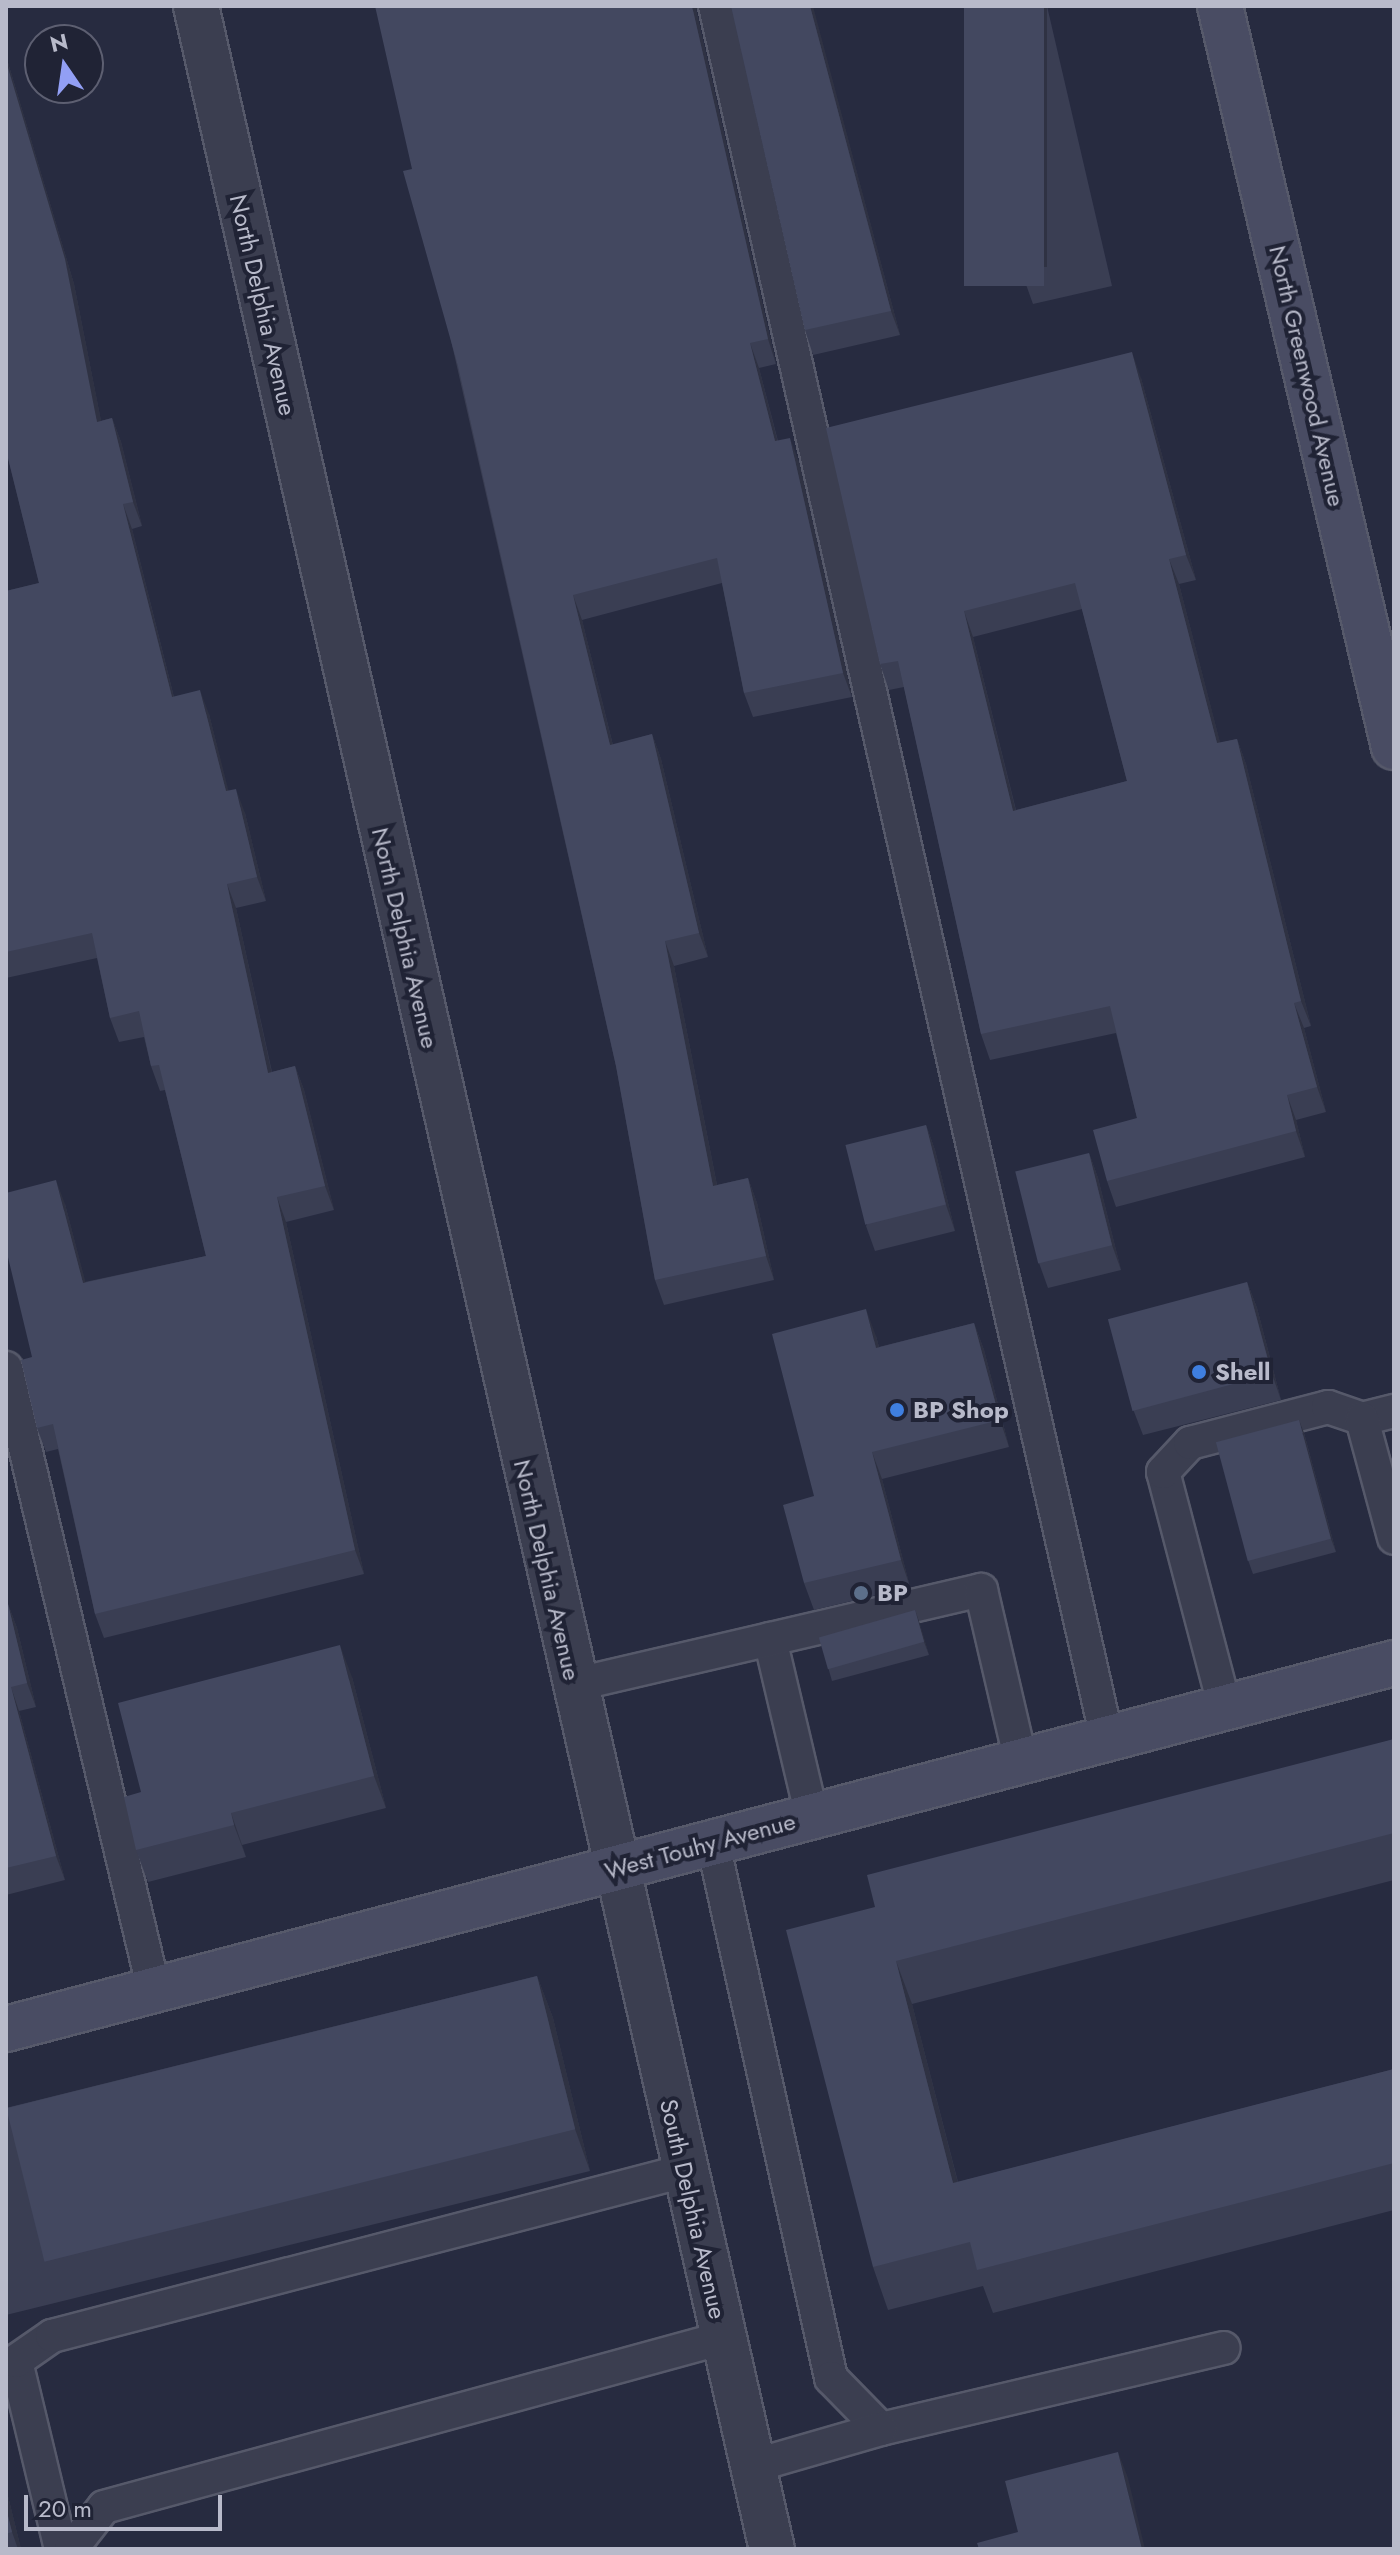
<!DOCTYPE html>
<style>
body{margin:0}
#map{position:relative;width:1400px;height:2555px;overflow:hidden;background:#272b40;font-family:Jost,sans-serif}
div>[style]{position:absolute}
.roads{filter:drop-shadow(2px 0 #56596a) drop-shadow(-2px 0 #56596a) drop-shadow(0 2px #56596a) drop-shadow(0 -2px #56596a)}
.lane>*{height:32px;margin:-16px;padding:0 16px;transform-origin:16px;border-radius:16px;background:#3b3e50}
.street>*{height:44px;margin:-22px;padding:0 22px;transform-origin:22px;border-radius:22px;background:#3b3e50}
.secondary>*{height:44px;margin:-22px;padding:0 22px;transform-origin:22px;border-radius:22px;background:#494c63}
.wall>*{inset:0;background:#3a3e53}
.shaded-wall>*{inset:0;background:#2f3243;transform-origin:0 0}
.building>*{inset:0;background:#434860;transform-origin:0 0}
.dots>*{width:22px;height:22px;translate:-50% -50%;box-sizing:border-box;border:4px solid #202335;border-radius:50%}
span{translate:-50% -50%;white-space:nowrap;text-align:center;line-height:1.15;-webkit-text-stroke:8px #202335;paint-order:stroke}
.street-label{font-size:24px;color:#b8baca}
.poi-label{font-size:24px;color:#b8baca;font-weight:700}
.left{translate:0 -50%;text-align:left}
.frame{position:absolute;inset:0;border:8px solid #b8baca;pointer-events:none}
.north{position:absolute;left:24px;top:24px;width:80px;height:80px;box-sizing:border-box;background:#202335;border:2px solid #5d5f71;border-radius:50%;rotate:347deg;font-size:22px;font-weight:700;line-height:32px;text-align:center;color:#b8baca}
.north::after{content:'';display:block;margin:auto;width:28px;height:36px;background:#929ff5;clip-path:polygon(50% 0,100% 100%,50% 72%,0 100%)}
.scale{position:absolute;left:24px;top:2495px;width:198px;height:36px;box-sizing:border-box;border:4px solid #b8baca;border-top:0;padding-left:10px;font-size:24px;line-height:28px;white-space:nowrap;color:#b8baca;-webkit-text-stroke:6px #202335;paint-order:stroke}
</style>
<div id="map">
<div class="roads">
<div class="lane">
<div style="left:715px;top:6px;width:1776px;rotate:77.25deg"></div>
<div style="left:6px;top:1368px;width:639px;rotate:76.62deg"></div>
<div style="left:1362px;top:1419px;width:33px;rotate:-14deg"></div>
<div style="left:770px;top:1639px;width:183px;rotate:76.7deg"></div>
<div style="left:573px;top:1685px;width:419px;rotate:-13.1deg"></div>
<div style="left:981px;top:1590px;width:177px;rotate:76.9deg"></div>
<div style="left:1225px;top:1708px;width:244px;rotate:-104.7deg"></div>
<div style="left:1163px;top:1472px;width:40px;rotate:-47deg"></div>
<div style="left:1190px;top:1443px;width:143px;rotate:-14.6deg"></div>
<div style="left:1328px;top:1407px;width:36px;rotate:19deg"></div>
<div style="left:1362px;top:1419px;width:123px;rotate:74.9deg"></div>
<div style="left:713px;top:1843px;width:548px;rotate:77.56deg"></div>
<div style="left:831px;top:2378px;width:71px;rotate:45.6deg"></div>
<div style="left:881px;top:2429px;width:352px;rotate:-13.3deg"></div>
<div style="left:753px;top:2466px;width:133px;rotate:-16.1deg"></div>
<div style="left:61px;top:2549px;width:193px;rotate:-103.5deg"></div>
<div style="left:16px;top:2361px;width:44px;rotate:-34.8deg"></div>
<div style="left:52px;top:2336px;width:653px;rotate:-14.63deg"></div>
<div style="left:71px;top:2549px;width:53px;rotate:-51.8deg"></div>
<div style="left:104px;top:2507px;width:642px;rotate:-15.27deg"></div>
</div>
<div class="street">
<div style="left:196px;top:6px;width:2607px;rotate:77.24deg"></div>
</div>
<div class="secondary">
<div style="left:1220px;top:6px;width:761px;rotate:76.79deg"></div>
<div style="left:6px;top:2029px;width:1435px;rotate:-14.77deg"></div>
</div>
</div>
<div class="wall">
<div style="clip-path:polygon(731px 6px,821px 6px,813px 8px,900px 335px,813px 355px,805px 330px)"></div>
<div style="clip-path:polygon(1047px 6px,1112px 286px,1033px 304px,1024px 279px)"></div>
<div style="clip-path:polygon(696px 10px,776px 364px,759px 368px,778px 441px,799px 462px,852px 697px,753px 717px,744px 693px,722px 583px,582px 620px,613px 745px,652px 734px,661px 759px,708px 957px,674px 966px,717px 1185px,748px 1178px,757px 1203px,774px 1280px,664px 1305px,655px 1280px,616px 1066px,412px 169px)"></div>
<div style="clip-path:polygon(6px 56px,74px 284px,101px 421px,112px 418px,121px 442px,142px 526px,132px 529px,174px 697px,209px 714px,228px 791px,245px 813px,266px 901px,236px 908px,272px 1072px,295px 1066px,304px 1090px,334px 1210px,286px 1222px,364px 1574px,104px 1638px,95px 1614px,58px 1449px,46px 1452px,37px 1428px,32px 1357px,65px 1204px,85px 1282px,206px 1256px,165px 1090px,160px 1091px,151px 1066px,144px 1037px,119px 1042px,110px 1018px,97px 958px,6px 978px,6px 591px,39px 583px,6px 450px)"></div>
<div style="clip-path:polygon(evenodd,1141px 378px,1196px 580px,1179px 584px,1220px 743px,1237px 739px,1246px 764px,1311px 1026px,1304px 1028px,1326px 1112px,1296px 1120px,1305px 1157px,1116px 1207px,1107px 1181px,1137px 1118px,1116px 1033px,990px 1060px,981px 1034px,904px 687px,889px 690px,880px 664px,1141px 378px,1082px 609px,1127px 781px,1016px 810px,973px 637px,1082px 609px)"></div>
<div style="clip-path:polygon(926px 1125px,935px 1150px,955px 1231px,875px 1251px,866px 1226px)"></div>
<div style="clip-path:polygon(1089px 1153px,1098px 1178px,1121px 1270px,1048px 1288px,1039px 1263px)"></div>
<div style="clip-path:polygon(1247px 1282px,1257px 1308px,1281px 1400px,1143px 1435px,1133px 1409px)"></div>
<div style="clip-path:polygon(974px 1323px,984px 1350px,1009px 1447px,882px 1479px,910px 1587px,814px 1610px,804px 1583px,814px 1496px,876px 1336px,879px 1347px)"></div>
<div style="clip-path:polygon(1304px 1433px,1336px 1552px,1253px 1574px,1248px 1560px)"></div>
<div style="clip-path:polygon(6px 1604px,8px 1604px,17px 1628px,36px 1707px,19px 1711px,65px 1880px,6px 1895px)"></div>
<div style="clip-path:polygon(915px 1610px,929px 1655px,832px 1681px,828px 1667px)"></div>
<div style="clip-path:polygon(352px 1677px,386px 1808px,242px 1845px,246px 1857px,148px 1882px,136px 1850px,141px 1792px)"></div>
<div style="clip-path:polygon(1394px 1739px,1394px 1880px,912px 2004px,958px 2182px,1394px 2069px,1394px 2210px,993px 2313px,983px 2286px,888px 2310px,873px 2267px,875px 1907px)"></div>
<div style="clip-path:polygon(537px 1976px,553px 2018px,590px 2171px,6px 2315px,6px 2108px)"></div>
<div style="clip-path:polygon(6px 2488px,21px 2549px,6px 2549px)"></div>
</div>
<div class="shaded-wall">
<div style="clip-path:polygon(692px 6px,699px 6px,696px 10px,776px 364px,768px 339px)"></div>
<div style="clip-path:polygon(810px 6px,813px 6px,900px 335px,891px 311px)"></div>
<div style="left:1044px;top:6px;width:3px;height:261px"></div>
<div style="clip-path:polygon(6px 56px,74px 284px,106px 446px,97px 422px,6px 61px)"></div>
<div style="clip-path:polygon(750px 343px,759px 368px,784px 466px,775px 441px)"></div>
<div style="clip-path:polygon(1132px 352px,1141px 378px,1196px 580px,1186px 555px)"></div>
<div style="clip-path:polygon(112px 418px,121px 442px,142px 526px,133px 502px)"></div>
<div style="clip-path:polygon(790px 438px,799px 462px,852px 697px,843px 673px)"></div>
<div style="clip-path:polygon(123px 504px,132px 529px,180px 722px,172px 697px)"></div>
<div style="clip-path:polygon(1169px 559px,1179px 584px,1227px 769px,1217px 743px)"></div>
<div style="clip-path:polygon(573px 595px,582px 620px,619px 770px,610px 745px)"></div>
<div style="clip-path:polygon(964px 611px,973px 637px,1022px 836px,1013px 811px)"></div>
<div style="clip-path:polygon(200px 690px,209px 714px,235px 816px,226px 791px)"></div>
<div style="clip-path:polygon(652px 734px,661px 759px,708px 957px,699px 933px)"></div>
<div style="clip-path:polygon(1237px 739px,1246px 764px,1311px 1026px,1301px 1001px)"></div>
<div style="clip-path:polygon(236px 789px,245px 813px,266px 901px,257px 877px)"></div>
<div style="clip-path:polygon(227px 884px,236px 908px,277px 1097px,268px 1073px)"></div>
<div style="clip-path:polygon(665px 941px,674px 966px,722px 1211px,713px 1186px)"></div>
<div style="clip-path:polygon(1294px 1003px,1304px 1028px,1326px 1112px,1317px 1087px)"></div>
<div style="clip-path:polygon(295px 1066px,304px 1090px,334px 1210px,325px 1186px)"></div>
<div style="clip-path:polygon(1287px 1095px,1296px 1120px,1305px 1157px,1296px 1131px)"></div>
<div style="clip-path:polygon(926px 1125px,935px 1150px,955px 1231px,946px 1205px)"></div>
<div style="clip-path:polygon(1089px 1153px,1098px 1178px,1121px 1270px,1112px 1245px)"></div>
<div style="clip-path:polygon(748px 1178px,757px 1203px,774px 1280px,766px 1256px)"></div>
<div style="clip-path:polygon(56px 1180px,65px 1204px,92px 1307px,83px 1283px)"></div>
<div style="clip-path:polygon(277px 1197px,286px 1222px,364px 1574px,355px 1550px)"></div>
<div style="clip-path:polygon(1247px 1282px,1257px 1308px,1281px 1400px,1272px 1374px)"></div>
<div style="clip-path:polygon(866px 1309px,876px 1336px,886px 1374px,876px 1348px)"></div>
<div style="clip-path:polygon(974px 1323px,984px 1350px,1009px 1447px,1000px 1420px)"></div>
<div style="clip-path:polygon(1299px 1420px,1304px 1433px,1336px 1552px,1331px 1539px)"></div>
<div style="clip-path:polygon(872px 1452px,882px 1479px,910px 1587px,901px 1560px)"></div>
<div style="clip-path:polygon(8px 1604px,17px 1628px,36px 1707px,27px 1683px)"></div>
<div style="clip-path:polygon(915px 1610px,920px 1624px,929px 1655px,924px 1642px)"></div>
<div style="clip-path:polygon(340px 1645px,352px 1677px,386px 1808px,374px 1776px)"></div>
<div style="clip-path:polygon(11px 1687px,19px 1711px,65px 1880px,56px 1856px)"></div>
<div style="clip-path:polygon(231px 1813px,242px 1845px,246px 1857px,234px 1825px)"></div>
<div style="clip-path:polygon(896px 1961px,912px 2004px,969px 2226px,953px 2183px)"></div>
<div style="clip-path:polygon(537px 1976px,553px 2018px,590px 2171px,575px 2129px)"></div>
<div style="clip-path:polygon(1118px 2452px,1128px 2478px,1145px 2549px,1142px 2549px)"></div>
<div style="clip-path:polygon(6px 2488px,21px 2549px,18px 2549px,12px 2532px,6px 2508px)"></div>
</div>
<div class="building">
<div style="clip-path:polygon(375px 6px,692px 6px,768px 339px,750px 343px,775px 441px,790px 438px,843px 673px,744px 693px,717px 558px,573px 595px,610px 745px,652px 734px,699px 933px,665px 941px,713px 1186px,748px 1178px,766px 1256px,655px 1280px,616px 1066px,458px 366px,403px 171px,412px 169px)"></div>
<div style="clip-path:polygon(731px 6px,810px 6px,891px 311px,805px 330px)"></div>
<div style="left:964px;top:6px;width:80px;height:280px"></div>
<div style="clip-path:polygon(6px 61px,65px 259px,97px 422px,112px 418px,133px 502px,123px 504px,172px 697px,200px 690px,226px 791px,236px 789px,257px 877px,227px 884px,268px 1073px,295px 1066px,325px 1186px,277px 1197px,355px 1550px,95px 1614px,53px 1424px,37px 1428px,21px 1360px,32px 1357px,6px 1249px,6px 1193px,56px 1180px,83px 1283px,206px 1256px,159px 1065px,151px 1066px,139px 1011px,110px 1018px,92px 933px,6px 952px,6px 591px,39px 583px,6px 450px)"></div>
<div style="clip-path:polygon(evenodd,1132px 352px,1186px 555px,1169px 559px,1217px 743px,1237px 739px,1301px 1001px,1294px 1003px,1317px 1087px,1287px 1095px,1296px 1131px,1107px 1181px,1093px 1130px,1137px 1118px,1110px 1006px,981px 1034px,898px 661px,880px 664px,826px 428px,1132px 352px,1075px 583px,1127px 781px,1013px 811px,964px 611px,1075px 583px)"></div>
<div style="left:926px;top:1125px;width:82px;height:83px;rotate:76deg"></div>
<div style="left:1089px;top:1153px;width:95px;height:76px;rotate:76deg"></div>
<div style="left:1247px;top:1282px;width:95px;height:144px;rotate:75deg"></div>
<div style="clip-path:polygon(866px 1309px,876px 1348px,974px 1323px,1000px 1420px,872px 1452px,901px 1560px,804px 1583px,783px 1505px,814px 1496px,772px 1334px)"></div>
<div style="left:1299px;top:1420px;width:123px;height:86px;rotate:75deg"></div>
<div style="clip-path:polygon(6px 1604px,8px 1604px,27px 1683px,11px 1687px,56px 1856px,6px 1868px)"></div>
<div style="left:915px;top:1610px;width:33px;height:100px;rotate:74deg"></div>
<div style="clip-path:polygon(340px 1645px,374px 1776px,231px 1813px,234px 1825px,136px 1850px,124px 1797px,141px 1792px,118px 1703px)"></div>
<div style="clip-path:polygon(1394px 1739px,1394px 1833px,896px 1961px,953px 2183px,1394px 2069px,1394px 2163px,977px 2270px,970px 2242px,873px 2267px,786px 1930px,875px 1907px,867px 1875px)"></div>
<div style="left:537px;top:1976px;width:158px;height:547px;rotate:76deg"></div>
<div style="clip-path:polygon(1118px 2452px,1142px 2549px,979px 2549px,977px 2543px,1018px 2532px,1005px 2481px)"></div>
<div style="clip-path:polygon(6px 2508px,12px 2532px,6px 2534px)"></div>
</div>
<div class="dots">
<div style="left:1199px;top:1372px;background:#3f7fe0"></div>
<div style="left:897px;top:1410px;background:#3f7fe0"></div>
<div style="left:861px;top:1593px;background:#5c6f8a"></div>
</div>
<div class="street-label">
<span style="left:263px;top:305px;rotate:77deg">North Delphia Avenue</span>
<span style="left:1307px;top:376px;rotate:77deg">North Greenwood Avenue</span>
<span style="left:405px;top:938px;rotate:77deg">North Delphia Avenue</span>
<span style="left:547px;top:1570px;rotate:77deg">North Delphia Avenue</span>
<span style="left:700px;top:1846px;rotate:-15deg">West Touhy Avenue</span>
<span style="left:693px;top:2209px;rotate:77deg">South Delphia Avenue</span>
</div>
<div class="poi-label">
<span class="left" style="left:1215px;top:1372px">Shell</span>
<span class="left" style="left:913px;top:1410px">BP Shop</span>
<span class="left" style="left:877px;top:1593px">BP</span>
</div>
<div class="frame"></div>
<div class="north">N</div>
<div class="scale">20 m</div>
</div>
